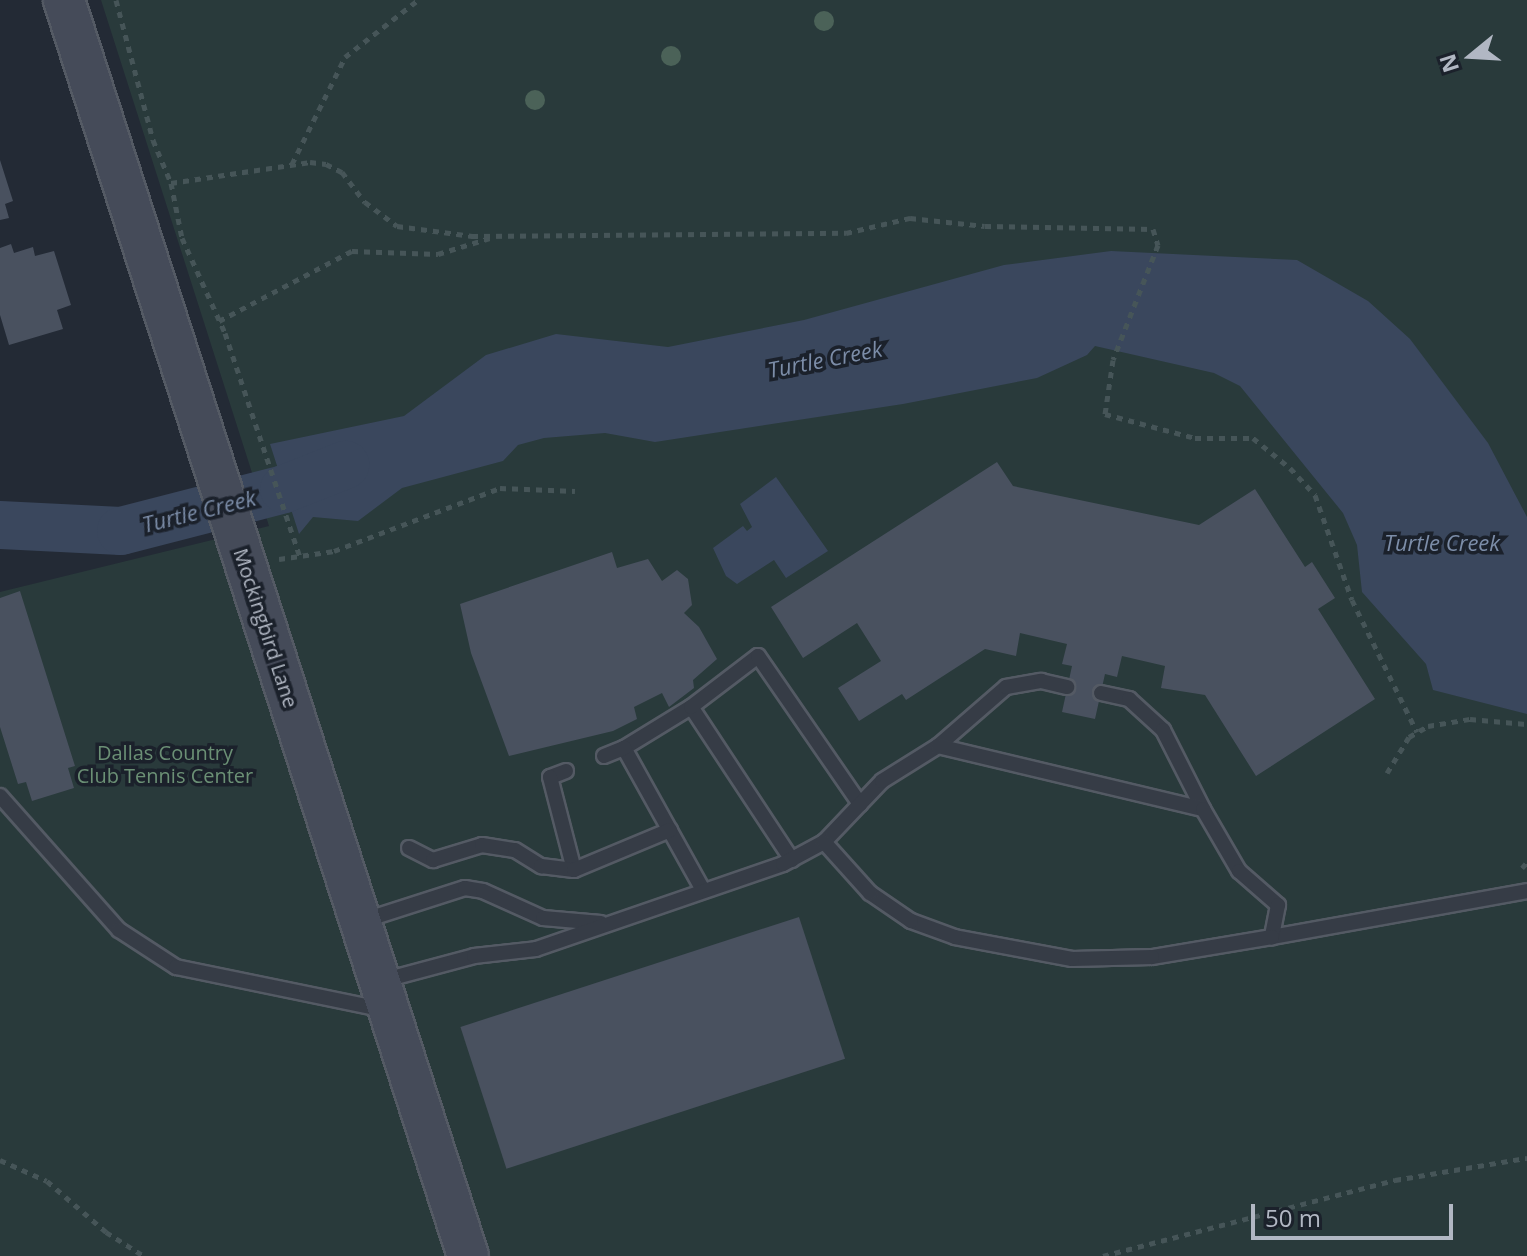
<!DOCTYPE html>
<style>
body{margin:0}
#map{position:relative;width:1527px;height:1256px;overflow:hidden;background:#232a35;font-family:"Open Sans",sans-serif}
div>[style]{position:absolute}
.green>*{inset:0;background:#293a3b}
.water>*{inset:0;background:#3a475d}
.river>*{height:48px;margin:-24px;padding:0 24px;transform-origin:24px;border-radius:24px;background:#3a475d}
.building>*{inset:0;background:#49515f;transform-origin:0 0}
.path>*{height:5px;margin-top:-2.5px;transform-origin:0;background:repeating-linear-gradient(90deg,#465558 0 6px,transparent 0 12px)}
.roads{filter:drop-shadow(2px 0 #545a64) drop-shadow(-2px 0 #545a64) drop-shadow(0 2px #545a64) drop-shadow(0 -2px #545a64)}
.service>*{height:14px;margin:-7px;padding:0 7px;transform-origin:7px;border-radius:7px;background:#363c46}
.secondary>*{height:40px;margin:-20px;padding:0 20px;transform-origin:20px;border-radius:20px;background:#454b59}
.trees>*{width:20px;height:20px;margin:-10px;border-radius:50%;background:#4b6258}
span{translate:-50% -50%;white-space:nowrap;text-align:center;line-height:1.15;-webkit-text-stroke:7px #1b212b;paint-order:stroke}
.street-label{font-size:20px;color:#b1b7c3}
.park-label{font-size:20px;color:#6b9075}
.water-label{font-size:22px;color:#7c8da8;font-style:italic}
.north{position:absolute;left:1431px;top:16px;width:80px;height:80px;-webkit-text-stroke:6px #1b212b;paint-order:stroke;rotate:252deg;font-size:22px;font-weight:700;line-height:32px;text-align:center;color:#b1b7c3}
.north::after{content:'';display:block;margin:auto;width:28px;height:36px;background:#b1b7c3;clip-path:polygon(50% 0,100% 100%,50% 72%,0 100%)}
.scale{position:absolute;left:1251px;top:1204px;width:202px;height:36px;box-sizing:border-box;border:4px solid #b1b7c3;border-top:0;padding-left:10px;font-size:24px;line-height:28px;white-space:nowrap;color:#b1b7c3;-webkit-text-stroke:6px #1b212b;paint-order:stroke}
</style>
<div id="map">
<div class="green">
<div style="clip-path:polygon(101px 0,1527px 0,1527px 1256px,0 1256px,0 592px,269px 526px)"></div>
</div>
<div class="water">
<div style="clip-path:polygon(1111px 251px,1297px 260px,1368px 301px,1410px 339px,1488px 443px,1527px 517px,1527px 714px,1433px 690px,1426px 664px,1362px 592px,1357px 545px,1343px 513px,1240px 386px,1214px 373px,1095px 346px,1087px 355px,1037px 378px,903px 404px,655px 442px,605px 433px,544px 438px,518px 445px,503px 461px,402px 488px,358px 521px,313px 517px,299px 534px,270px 444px,404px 416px,486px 355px,556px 334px,668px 347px,804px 320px,1004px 265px)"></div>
<div style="clip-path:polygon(776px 477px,828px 551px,786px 578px,774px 560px,737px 584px,726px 576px,713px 548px,743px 526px,747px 531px,752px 527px,740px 504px)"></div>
</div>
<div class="river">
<div style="left:0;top:525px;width:121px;rotate:2.8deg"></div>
<div style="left:121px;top:531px;width:168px;rotate:-14.4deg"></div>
<div style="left:284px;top:489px;width:66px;rotate:-21.5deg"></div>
</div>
<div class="building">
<div style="clip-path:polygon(0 160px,13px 201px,5px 204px,9px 218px,0 220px)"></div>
<div style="clip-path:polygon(11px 244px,14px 253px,33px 247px,35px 256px,54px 251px,71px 305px,57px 310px,63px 329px,9px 345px,0 315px,0 248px)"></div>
<div style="clip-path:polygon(997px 462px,1013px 486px,1199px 525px,1255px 489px,1305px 567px,1312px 562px,1335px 598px,1318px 609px,1375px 699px,1256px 776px,1205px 695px,1161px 688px,1165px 666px,1122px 656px,1117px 677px,1105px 674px,1095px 719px,1062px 712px,1072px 666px,1062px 664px,1067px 644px,1020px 633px,1016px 656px,985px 649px,906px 700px,902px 694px,859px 721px,838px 688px,881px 661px,857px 623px,803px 658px,771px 607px)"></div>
<div style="clip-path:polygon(612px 552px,617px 568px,648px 559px,662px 581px,677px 570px,688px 579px,692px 605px,684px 613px,699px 627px,717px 659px,693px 680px,694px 688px,669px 707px,662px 693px,634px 707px,637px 719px,613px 731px,509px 756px,471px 653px,460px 604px)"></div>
<div style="clip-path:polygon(20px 591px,75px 766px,68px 768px,74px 788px,32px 801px,26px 782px,18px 784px,0 727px,0 598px)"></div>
<div style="left:799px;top:917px;width:149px;height:356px;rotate:72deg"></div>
</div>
<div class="path">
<div style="left:116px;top:0;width:145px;rotate:75.2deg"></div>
<div style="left:153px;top:140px;width:47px;rotate:67.3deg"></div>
<div style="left:171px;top:183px;width:141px;rotate:-8.6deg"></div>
<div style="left:310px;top:162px;width:16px;rotate:7deg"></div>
<div style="left:326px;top:164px;width:18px;rotate:27deg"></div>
<div style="left:342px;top:172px;width:38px;rotate:53deg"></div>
<div style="left:365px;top:202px;width:40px;rotate:37deg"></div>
<div style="left:397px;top:226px;width:76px;rotate:7.6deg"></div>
<div style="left:472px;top:236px;width:374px;rotate:-0.5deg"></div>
<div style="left:846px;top:233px;width:66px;rotate:-13.2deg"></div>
<div style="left:910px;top:218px;width:75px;rotate:6.1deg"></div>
<div style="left:985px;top:226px;width:168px;rotate:1deg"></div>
<div style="left:1153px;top:229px;width:17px;rotate:73deg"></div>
<div style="left:1158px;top:245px;width:123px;rotate:111.4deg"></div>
<div style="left:1113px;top:360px;width:55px;rotate:98.4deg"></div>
<div style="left:1105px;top:414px;width:93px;rotate:14.9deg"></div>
<div style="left:1195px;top:438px;width:58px"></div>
<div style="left:1253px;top:438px;width:48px;rotate:39deg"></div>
<div style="left:1290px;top:468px;width:37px;rotate:47deg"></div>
<div style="left:1315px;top:495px;width:111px;rotate:70.6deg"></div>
<div style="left:1352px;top:600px;width:147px;rotate:63.8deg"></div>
<div style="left:292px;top:164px;width:119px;rotate:-63.6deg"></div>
<div style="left:345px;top:57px;width:93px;rotate:-38deg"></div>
<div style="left:171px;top:183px;width:56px;rotate:78.7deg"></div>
<div style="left:182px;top:238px;width:104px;rotate:65.6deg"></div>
<div style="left:225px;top:333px;width:236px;rotate:71.5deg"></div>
<div style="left:219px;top:321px;width:150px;rotate:-27.8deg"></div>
<div style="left:352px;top:251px;width:86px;rotate:2deg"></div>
<div style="left:438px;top:254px;width:54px;rotate:-17.1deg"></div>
<div style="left:279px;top:559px;width:56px;rotate:-8.3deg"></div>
<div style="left:334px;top:551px;width:178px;rotate:-20.8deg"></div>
<div style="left:500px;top:488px;width:75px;rotate:2.3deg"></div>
<div style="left:1387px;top:773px;width:42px;rotate:-58.6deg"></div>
<div style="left:1409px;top:737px;width:22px;rotate:-30deg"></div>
<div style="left:1428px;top:726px;width:43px;rotate:-9.5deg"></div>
<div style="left:1470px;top:719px;width:57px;rotate:5deg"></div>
<div style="left:1522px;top:868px;width:8px;rotate:-50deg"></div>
<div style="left:0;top:1160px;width:51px;rotate:24.1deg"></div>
<div style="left:47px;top:1181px;width:78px;rotate:40.8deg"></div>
<div style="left:106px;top:1232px;width:45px;rotate:32.3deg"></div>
<div style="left:1103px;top:1256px;width:302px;rotate:-14.6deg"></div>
<div style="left:1395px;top:1180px;width:134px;rotate:-9.5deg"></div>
</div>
<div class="roads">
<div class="service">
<div style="left:1101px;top:693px;width:29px;rotate:12deg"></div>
<div style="left:1129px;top:699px;width:46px;rotate:42.4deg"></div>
<div style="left:1163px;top:730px;width:89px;rotate:63.1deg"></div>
<div style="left:691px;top:707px;width:79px;rotate:148.5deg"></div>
<div style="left:624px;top:748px;width:162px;rotate:60.9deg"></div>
<div style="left:938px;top:746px;width:90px;rotate:-40.9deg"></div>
<div style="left:1006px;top:687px;width:36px;rotate:-10deg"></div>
<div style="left:1041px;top:681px;width:27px;rotate:13deg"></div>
<div style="left:604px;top:756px;width:22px;rotate:-22deg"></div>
<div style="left:566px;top:771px;width:17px;rotate:159deg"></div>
<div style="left:550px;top:777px;width:96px;rotate:75.5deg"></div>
<div style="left:0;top:796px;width:179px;rotate:48.4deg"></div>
<div style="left:119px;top:930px;width:68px;rotate:33deg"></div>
<div style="left:176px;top:967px;width:213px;rotate:11.6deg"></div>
<div style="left:409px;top:848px;width:27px;rotate:27deg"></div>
<div style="left:433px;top:860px;width:51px;rotate:-17deg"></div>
<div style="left:482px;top:845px;width:33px;rotate:9deg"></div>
<div style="left:515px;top:850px;width:31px;rotate:32deg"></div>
<div style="left:541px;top:866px;width:33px;rotate:7deg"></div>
<div style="left:574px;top:870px;width:104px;rotate:-22.6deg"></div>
<div style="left:792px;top:860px;width:183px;rotate:-123.4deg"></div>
<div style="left:691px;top:707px;width:84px;rotate:-37.3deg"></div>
<div style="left:758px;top:656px;width:180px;rotate:55.4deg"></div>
<div style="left:362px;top:921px;width:108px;rotate:-17.8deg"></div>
<div style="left:465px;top:888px;width:18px;rotate:9deg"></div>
<div style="left:483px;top:891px;width:66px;rotate:24.2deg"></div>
<div style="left:543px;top:918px;width:58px;rotate:4.9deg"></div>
<div style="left:1272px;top:937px;width:259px;rotate:-10.2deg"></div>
<div style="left:381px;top:981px;width:96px;rotate:-15deg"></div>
<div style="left:474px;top:956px;width:62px;rotate:-6.4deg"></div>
<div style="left:536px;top:949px;width:261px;rotate:-19deg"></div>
<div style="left:783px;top:864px;width:47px;rotate:-28.2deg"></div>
<div style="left:824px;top:842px;width:84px;rotate:-46.4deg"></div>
<div style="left:882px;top:781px;width:66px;rotate:-32deg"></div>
<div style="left:938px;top:746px;width:272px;rotate:13.4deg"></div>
<div style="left:1203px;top:809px;width:72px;rotate:59.9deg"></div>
<div style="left:1239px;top:871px;width:52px;rotate:41.1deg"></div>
<div style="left:1278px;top:905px;width:33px;rotate:101deg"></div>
<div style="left:1272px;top:937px;width:122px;rotate:170.5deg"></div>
<div style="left:1152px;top:957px;width:80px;rotate:178.6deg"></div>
<div style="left:1072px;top:959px;width:119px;rotate:-169.4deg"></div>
<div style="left:955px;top:937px;width:47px;rotate:-160deg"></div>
<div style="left:911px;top:921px;width:50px;rotate:-145.7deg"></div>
<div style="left:870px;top:893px;width:69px;rotate:-132deg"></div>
</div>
<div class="secondary">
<div style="left:64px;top:0;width:1319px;rotate:72.17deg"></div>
</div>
</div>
<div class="trees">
<div style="left:824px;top:21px"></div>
<div style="left:671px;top:56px"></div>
<div style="left:535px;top:100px"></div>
</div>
<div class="street-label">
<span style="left:266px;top:628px;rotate:72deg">Mockingbird Lane</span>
</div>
<div class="park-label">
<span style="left:165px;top:764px">Dallas Country<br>Club Tennis Center</span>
</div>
<div class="water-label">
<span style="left:825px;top:359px;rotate:-11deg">Turtle Creek</span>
<span style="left:199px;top:511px;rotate:-14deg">Turtle Creek</span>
<span style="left:1442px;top:543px">Turtle Creek</span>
</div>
<div class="north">N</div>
<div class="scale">50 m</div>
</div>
